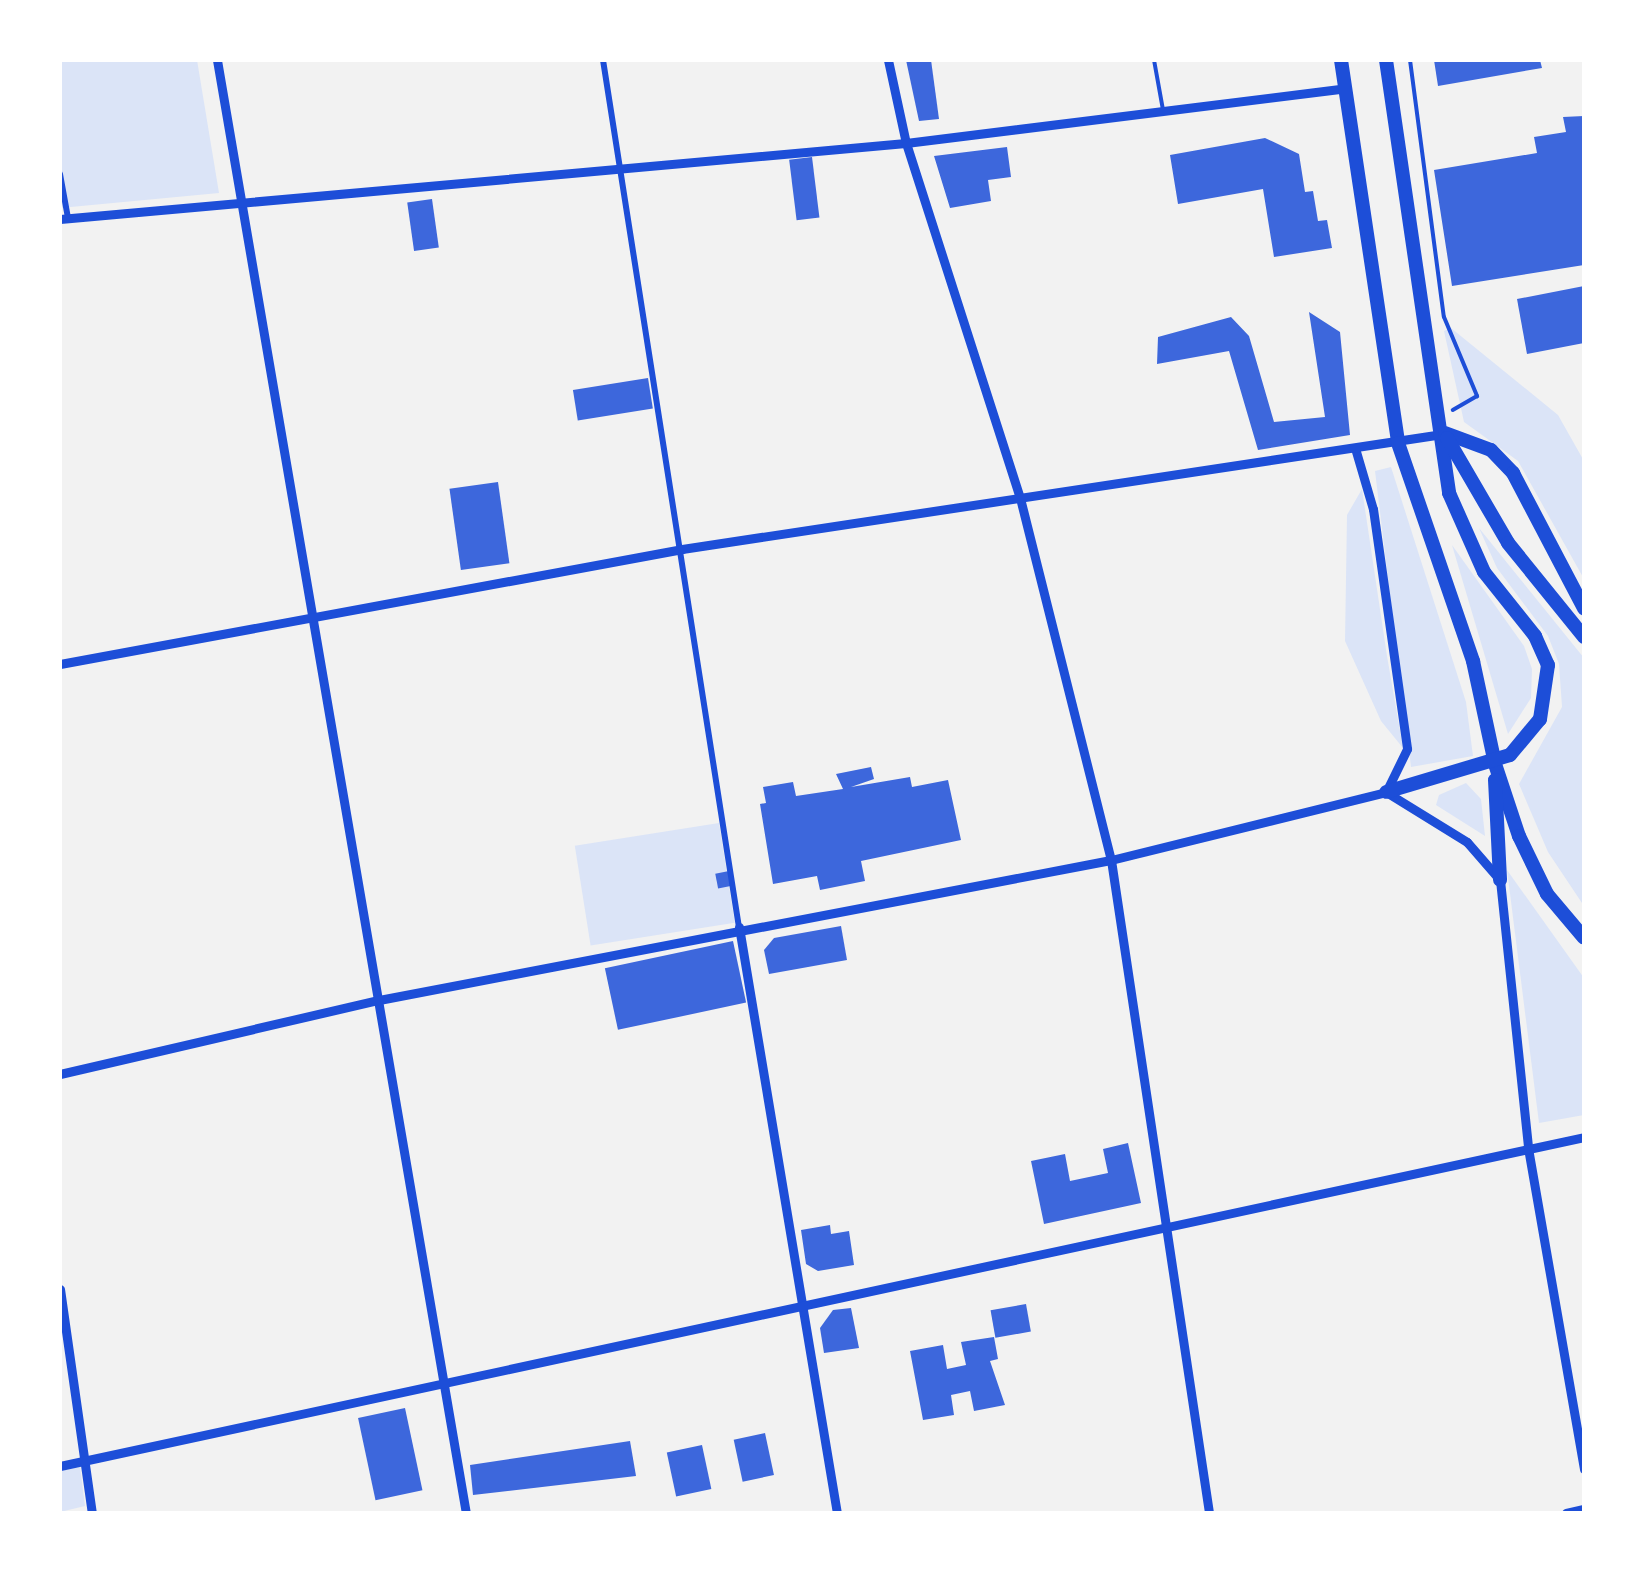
<!DOCTYPE html>
<style>
body{margin:0}
#map{position:relative;width:1644px;height:1573px;overflow:hidden;background:#f2f2f2;font-family:Lato,sans-serif}
div>[style]{position:absolute}
.green>*{inset:0;background:#dbe4f7;transform-origin:0 0}
.building>*{inset:0;background:#3d67dc;transform-origin:0 0}
.path>*{height:4px;margin:-2px;padding:0 2px;transform-origin:2px;border-radius:2px;background:#1d4ed8}
.service>*{height:4px;margin:-2px;padding:0 2px;transform-origin:2px;border-radius:2px;background:#1d4ed8}
.pedestrian>*{height:6px;margin:-3px;padding:0 3px;transform-origin:3px;border-radius:3px;background:#1d4ed8}
.minor>*{height:9px;margin:-4.5px;padding:0 4.5px;transform-origin:4.5px;border-radius:4.5px;background:#1d4ed8}
.trunk>*{height:14px;margin:-7px;padding:0 7px;transform-origin:7px;border-radius:7px;background:#1d4ed8}
span{translate:-50% -50%;white-space:nowrap;text-align:center;line-height:1.15;-webkit-text-stroke:10px #fff;paint-order:stroke}
.frame{position:absolute;inset:0;border:62px solid #fff;pointer-events:none}
</style>
<div id="map">
<div class="green">
<div style="clip-path:polygon(60px 60px,197px 60px,219px 193px,60px 208px)"></div>
<div style="clip-path:polygon(1451px 328px,1558px 415px,1584px 461px,1584px 579px,1518px 461px,1464px 422px,1444px 331px)"></div>
<div style="clip-path:polygon(1391px 467px,1466px 702px,1473px 756px,1411px 767px,1375px 471px)"></div>
<div style="clip-path:polygon(1362px 489px,1387px 656px,1403px 748px,1381px 721px,1345px 641px,1347px 515px)"></div>
<div style="clip-path:polygon(1479px 528px,1584px 658px,1584px 906px,1548px 852px,1519px 784px,1562px 707px,1559px 664px,1548px 636px,1497px 568px)"></div>
<div style="clip-path:polygon(1452px 545px,1524px 646px,1532px 669px,1531px 698px,1508px 734px)"></div>
<div style="clip-path:polygon(1466px 783px,1481px 799px,1485px 836px,1436px 805px,1439px 795px)"></div>
<div style="left:719px;top:823px;width:101px;height:146px;rotate:81deg"></div>
<div style="clip-path:polygon(1507px 870px,1584px 978px,1584px 1115px,1539px 1123px)"></div>
<div style="clip-path:polygon(80px 1467px,85px 1506px,60px 1512px,60px 1471px)"></div>
</div>
<div class="building">
<div style="clip-path:polygon(906px 60px,931px 60px,939px 119px,919px 121px)"></div>
<div style="clip-path:polygon(1434px 60px,1540px 60px,1542px 68px,1438px 86px)"></div>
<div style="clip-path:polygon(1584px 116px,1584px 265px,1452px 286px,1434px 170px,1537px 153px,1534px 137px,1566px 132px,1563px 117px)"></div>
<div style="clip-path:polygon(1265px 138px,1299px 154px,1305px 192px,1313px 191px,1318px 221px,1327px 220px,1332px 248px,1274px 257px,1263px 189px,1178px 204px,1170px 155px)"></div>
<div style="clip-path:polygon(1007px 147px,1011px 177px,988px 180px,991px 201px,950px 208px,934px 156px)"></div>
<div style="left:812px;top:157px;width:61px;height:23px;rotate:83deg"></div>
<div style="left:432px;top:199px;width:49px;height:25px;rotate:82deg"></div>
<div style="clip-path:polygon(1584px 286px,1584px 343px,1527px 354px,1517px 299px)"></div>
<div style="clip-path:polygon(1309px 312px,1340px 332px,1350px 435px,1258px 450px,1229px 351px,1157px 364px,1158px 337px,1231px 317px,1249px 336px,1274px 422px,1325px 417px)"></div>
<div style="left:648px;top:378px;width:31px;height:76px;rotate:81deg"></div>
<div style="left:498px;top:482px;width:82px;height:49px;rotate:82deg"></div>
<div style="clip-path:polygon(871px 767px,874px 779px,851px 787px,910px 777px,912px 787px,948px 780px,961px 840px,861px 861px,865px 881px,820px 890px,817px 876px,773px 884px,760px 804px,766px 803px,763px 787px,793px 782px,796px 796px,843px 789px,836px 774px)"></div>
<div style="left:729px;top:871px;width:15px;height:14px;rotate:79deg"></div>
<div style="clip-path:polygon(841px 926px,847px 960px,769px 974px,764px 950px,774px 938px)"></div>
<div style="left:733px;top:941px;width:63px;height:131px;rotate:78deg"></div>
<div style="clip-path:polygon(1128px 1143px,1141px 1203px,1044px 1224px,1031px 1161px,1065px 1154px,1070px 1181px,1108px 1173px,1103px 1149px)"></div>
<div style="clip-path:polygon(830px 1225px,831px 1234px,849px 1231px,854px 1265px,818px 1271px,806px 1264px,801px 1230px)"></div>
<div style="left:1026px;top:1304px;width:28px;height:36px;rotate:80deg"></div>
<div style="clip-path:polygon(851px 1308px,859px 1348px,824px 1353px,820px 1328px,833px 1310px)"></div>
<div style="clip-path:polygon(994px 1337px,998px 1359px,990px 1361px,1005px 1405px,974px 1411px,970px 1391px,951px 1395px,954px 1415px,923px 1420px,910px 1351px,943px 1345px,947px 1369px,966px 1365px,961px 1342px)"></div>
<div style="left:405px;top:1408px;width:84px;height:48px;rotate:78deg"></div>
<div style="left:765px;top:1433px;width:43px;height:32px;rotate:78deg"></div>
<div style="clip-path:polygon(630px 1441px,636px 1476px,473px 1495px,470px 1465px)"></div>
<div style="left:702px;top:1445px;width:45px;height:36px;rotate:78deg"></div>
</div>
<div class="path">
<div style="left:1410px;top:60px;width:259px;rotate:82.5deg"></div>
<div style="left:1444px;top:317px;width:86px;rotate:67.3deg"></div>
<div style="left:1477px;top:396px;width:28px;rotate:150deg"></div>
</div>
<div class="service">
<div style="left:1154px;top:60px;width:51px;rotate:79.8deg"></div>
</div>
<div class="pedestrian">
<div style="left:603px;top:60px;width:878px;rotate:81.09deg"></div>
<div style="left:60px;top:174px;width:45px;rotate:79.7deg"></div>
</div>
<div class="minor">
<div style="left:217px;top:60px;width:1474px;rotate:80.28deg"></div>
<div style="left:888px;top:60px;width:85px;rotate:77.8deg"></div>
<div style="left:906px;top:143px;width:373px;rotate:72.2deg"></div>
<div style="left:1020px;top:498px;width:373px;rotate:75.9deg"></div>
<div style="left:1111px;top:860px;width:660px;rotate:81.46deg"></div>
<div style="left:60px;top:219px;width:849px;rotate:-5.13deg"></div>
<div style="left:906px;top:143px;width:439px;rotate:-7.1deg"></div>
<div style="left:1355px;top:448px;width:64px;rotate:73.6deg"></div>
<div style="left:1373px;top:509px;width:242px;rotate:81.9deg"></div>
<div style="left:1407px;top:749px;width:46px;rotate:116deg"></div>
<div style="left:60px;top:664px;width:633px;rotate:-10.47deg"></div>
<div style="left:682px;top:549px;width:769px;rotate:-8.6deg"></div>
<div style="left:1386px;top:792px;width:95px;rotate:31.7deg"></div>
<div style="left:1467px;top:842px;width:50px;rotate:49deg"></div>
<div style="left:1500px;top:880px;width:269px;rotate:84deg"></div>
<div style="left:1528px;top:1148px;width:326px;rotate:80.1deg"></div>
<div style="left:739px;top:927px;width:594px;rotate:80.51deg"></div>
<div style="left:60px;top:1074px;width:327px;rotate:-13.1deg"></div>
<div style="left:379px;top:1000px;width:745px;rotate:-10.83deg"></div>
<div style="left:1111px;top:860px;width:283px;rotate:-13.9deg"></div>
<div style="left:60px;top:1289px;width:226px;rotate:81.9deg"></div>
<div style="left:60px;top:1466px;width:1559px;rotate:-12.18deg"></div>
<div style="left:1566px;top:1513px;width:18px;rotate:-13deg"></div>
</div>
<div class="trunk">
<div style="left:1341px;top:60px;width:387px;rotate:81.5deg"></div>
<div style="left:1398px;top:443px;width:231px;rotate:71deg"></div>
<div style="left:1473px;top:661px;width:105px;rotate:77.9deg"></div>
<div style="left:1495px;top:764px;width:76px;rotate:71.6deg"></div>
<div style="left:1519px;top:836px;width:64px;rotate:64.2deg"></div>
<div style="left:1547px;top:894px;width:57px;rotate:49.9deg"></div>
<div style="left:1386px;top:60px;width:438px;rotate:81.7deg"></div>
<div style="left:1449px;top:493px;width:86px;rotate:66.1deg"></div>
<div style="left:1484px;top:572px;width:82px;rotate:51.4deg"></div>
<div style="left:1535px;top:636px;width:32px;rotate:66deg"></div>
<div style="left:1548px;top:665px;width:55px;rotate:98.4deg"></div>
<div style="left:1540px;top:719px;width:47px;rotate:129.8deg"></div>
<div style="left:1510px;top:755px;width:129px;rotate:163.4deg"></div>
<div style="left:1445px;top:433px;width:49px;rotate:20.3deg"></div>
<div style="left:1491px;top:450px;width:32px;rotate:46deg"></div>
<div style="left:1513px;top:473px;width:153px;rotate:62.3deg"></div>
<div style="left:1447px;top:438px;width:121px;rotate:59.8deg"></div>
<div style="left:1508px;top:543px;width:121px;rotate:51deg"></div>
<div style="left:1495px;top:780px;width:100px;rotate:87.1deg"></div>
</div>
<div class="frame"></div>
</div>
